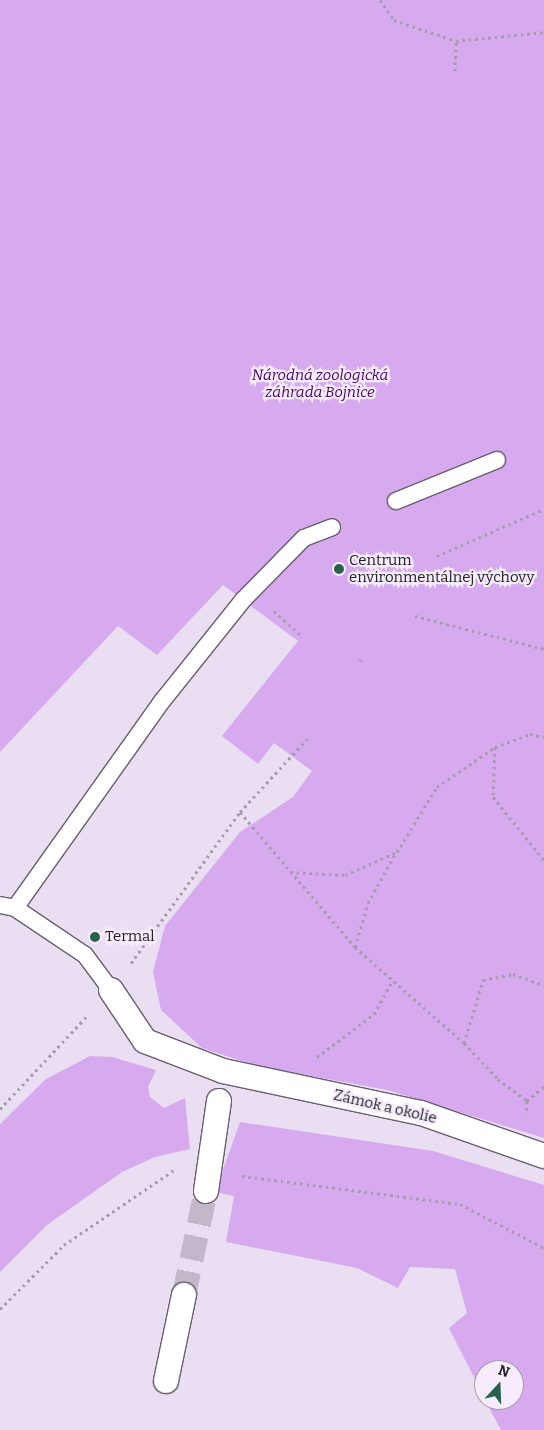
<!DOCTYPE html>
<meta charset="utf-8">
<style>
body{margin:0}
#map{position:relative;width:544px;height:1430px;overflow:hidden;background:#eadef2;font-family:Bitter,serif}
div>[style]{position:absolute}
.green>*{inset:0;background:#d7aaf0}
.pedestrian-tunnel>*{height:24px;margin-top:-12px;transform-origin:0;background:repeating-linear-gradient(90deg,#c2b8c9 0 24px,transparent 0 36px)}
.path>*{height:3px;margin-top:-1.5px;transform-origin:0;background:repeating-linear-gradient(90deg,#a49baa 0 2.5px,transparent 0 6.5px)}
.roads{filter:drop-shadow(1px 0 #695e6f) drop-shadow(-1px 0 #695e6f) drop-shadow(0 1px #695e6f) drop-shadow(0 -1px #695e6f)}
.service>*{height:16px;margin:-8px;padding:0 8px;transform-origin:8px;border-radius:8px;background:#fff}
.pedestrian>*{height:24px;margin:-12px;padding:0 12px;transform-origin:12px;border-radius:12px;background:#fff}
.bridges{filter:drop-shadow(1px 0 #695e6f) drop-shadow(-1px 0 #695e6f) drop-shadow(0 1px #695e6f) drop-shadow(0 -1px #695e6f)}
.pedestrian-bridge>*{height:24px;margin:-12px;padding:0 12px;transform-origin:12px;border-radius:12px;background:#fff}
.dots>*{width:14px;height:14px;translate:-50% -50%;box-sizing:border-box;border:2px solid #f6ecfc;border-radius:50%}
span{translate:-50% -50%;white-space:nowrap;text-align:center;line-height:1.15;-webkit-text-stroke:4.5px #f6ecfc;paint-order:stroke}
.park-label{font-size:15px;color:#490364;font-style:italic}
.poi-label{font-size:15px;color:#242027}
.left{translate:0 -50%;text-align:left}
.street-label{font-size:15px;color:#242027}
.north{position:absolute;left:474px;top:1360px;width:50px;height:50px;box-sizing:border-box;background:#f6ecfc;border:1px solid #a29aa7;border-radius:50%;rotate:20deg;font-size:14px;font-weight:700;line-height:20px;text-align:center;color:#242027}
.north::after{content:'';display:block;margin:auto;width:18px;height:22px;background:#27624c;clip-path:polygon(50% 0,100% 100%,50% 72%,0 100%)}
</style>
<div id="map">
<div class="green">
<div style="clip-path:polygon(0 0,544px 0,544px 1138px,387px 1090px,257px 1066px,202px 1048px,161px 1010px,153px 972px,165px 926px,240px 832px,293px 797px,312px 771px,274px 743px,258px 764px,222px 736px,298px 641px,223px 585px,157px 655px,118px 626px,0 752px)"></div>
<div style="clip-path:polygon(90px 1056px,112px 1057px,156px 1070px,148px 1087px,150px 1097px,164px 1108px,185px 1098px,190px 1149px,155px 1157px,122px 1172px,47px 1225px,0 1272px,0 1124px,46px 1079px)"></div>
<div style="clip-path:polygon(240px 1122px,433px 1151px,544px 1185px,544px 1430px,501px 1430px,485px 1400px,514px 1400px,514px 1370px,484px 1370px,484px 1397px,449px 1328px,467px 1313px,455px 1269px,410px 1267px,398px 1288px,357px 1268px,226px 1242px,234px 1196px,215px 1192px)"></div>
</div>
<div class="pedestrian-tunnel">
<div style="left:184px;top:1295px;width:106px;rotate:-78.1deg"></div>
</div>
<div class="path">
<div style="left:380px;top:0;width:24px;rotate:55deg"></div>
<div style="left:394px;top:20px;width:65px;rotate:18.7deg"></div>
<div style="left:456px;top:41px;width:88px;rotate:-5.8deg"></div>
<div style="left:455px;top:71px;width:30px;rotate:-88deg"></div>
<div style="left:437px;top:556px;width:117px;rotate:-23.7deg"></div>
<div style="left:274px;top:611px;width:36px;rotate:42deg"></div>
<div style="left:415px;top:616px;width:133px;rotate:14.3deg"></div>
<div style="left:360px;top:661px;width:2px;rotate:-63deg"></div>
<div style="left:495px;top:747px;width:50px;rotate:92.3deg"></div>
<div style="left:493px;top:797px;width:81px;rotate:51deg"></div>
<div style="left:240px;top:812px;width:177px;rotate:49.6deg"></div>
<div style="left:355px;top:947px;width:145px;rotate:41.4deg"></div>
<div style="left:464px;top:1043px;width:66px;rotate:-73.2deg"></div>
<div style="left:483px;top:980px;width:31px;rotate:-11deg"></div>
<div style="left:513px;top:974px;width:33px;rotate:20deg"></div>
<div style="left:290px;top:872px;width:55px;rotate:3.1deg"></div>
<div style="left:345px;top:875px;width:57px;rotate:-23.9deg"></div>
<div style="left:397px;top:852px;width:76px;rotate:-58.4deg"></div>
<div style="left:437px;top:787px;width:70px;rotate:-34.6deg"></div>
<div style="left:495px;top:747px;width:37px;rotate:-20deg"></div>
<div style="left:530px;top:734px;width:14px;rotate:12deg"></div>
<div style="left:355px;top:947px;width:46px;rotate:-73.5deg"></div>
<div style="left:368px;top:903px;width:58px;rotate:-61.2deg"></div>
<div style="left:131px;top:963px;width:186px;rotate:-54.2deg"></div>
<div style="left:240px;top:812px;width:102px;rotate:-47.4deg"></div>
<div style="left:464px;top:1043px;width:50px;rotate:46.6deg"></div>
<div style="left:498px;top:1079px;width:36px;rotate:37deg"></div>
<div style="left:527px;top:1101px;width:13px;rotate:94deg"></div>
<div style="left:317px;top:1057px;width:71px;rotate:-37deg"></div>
<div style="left:374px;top:1014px;width:38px;rotate:-61deg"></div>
<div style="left:527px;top:1101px;width:23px;rotate:-41deg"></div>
<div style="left:0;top:1109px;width:130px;rotate:-46.9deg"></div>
<div style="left:242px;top:1176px;width:220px;rotate:7.3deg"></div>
<div style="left:460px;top:1204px;width:95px;rotate:27.6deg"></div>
<div style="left:0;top:1309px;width:91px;rotate:-45deg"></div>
<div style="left:64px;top:1245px;width:133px;rotate:-34.3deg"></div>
</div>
<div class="roads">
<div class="service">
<div style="left:396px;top:501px;width:109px;rotate:-22.1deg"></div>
<div style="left:0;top:905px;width:15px;rotate:11deg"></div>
<div style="left:15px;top:908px;width:84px;rotate:33.9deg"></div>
<div style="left:85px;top:955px;width:44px;rotate:53.4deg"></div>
<div style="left:15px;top:908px;width:255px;rotate:-54.6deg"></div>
<div style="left:163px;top:700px;width:128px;rotate:-51.3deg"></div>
<div style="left:243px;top:600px;width:87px;rotate:-45.5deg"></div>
<div style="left:304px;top:538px;width:30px;rotate:-21deg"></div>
</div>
<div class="pedestrian">
<div style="left:111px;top:990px;width:61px;rotate:56.3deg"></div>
<div style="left:145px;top:1041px;width:84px;rotate:21deg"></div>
<div style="left:223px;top:1071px;width:202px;rotate:12deg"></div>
<div style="left:421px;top:1113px;width:130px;rotate:19.3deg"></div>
<div style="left:166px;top:1381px;width:88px;rotate:-78.2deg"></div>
</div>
</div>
<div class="bridges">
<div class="pedestrian-bridge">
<div style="left:206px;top:1191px;width:91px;rotate:-81.8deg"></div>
</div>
</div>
<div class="dots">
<div style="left:339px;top:569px;background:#27624c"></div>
<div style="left:95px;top:937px;background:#27624c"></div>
</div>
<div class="park-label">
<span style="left:320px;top:384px">Národná zoologická<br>záhrada Bojnice</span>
</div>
<div class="poi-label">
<span class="left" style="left:349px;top:569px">Centrum<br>environmentálnej výchovy</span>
<span class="left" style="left:105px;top:937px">Termal</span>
</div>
<div class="street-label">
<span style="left:385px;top:1107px;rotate:13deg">Zámok a okolie</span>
</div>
<div class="north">N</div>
</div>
